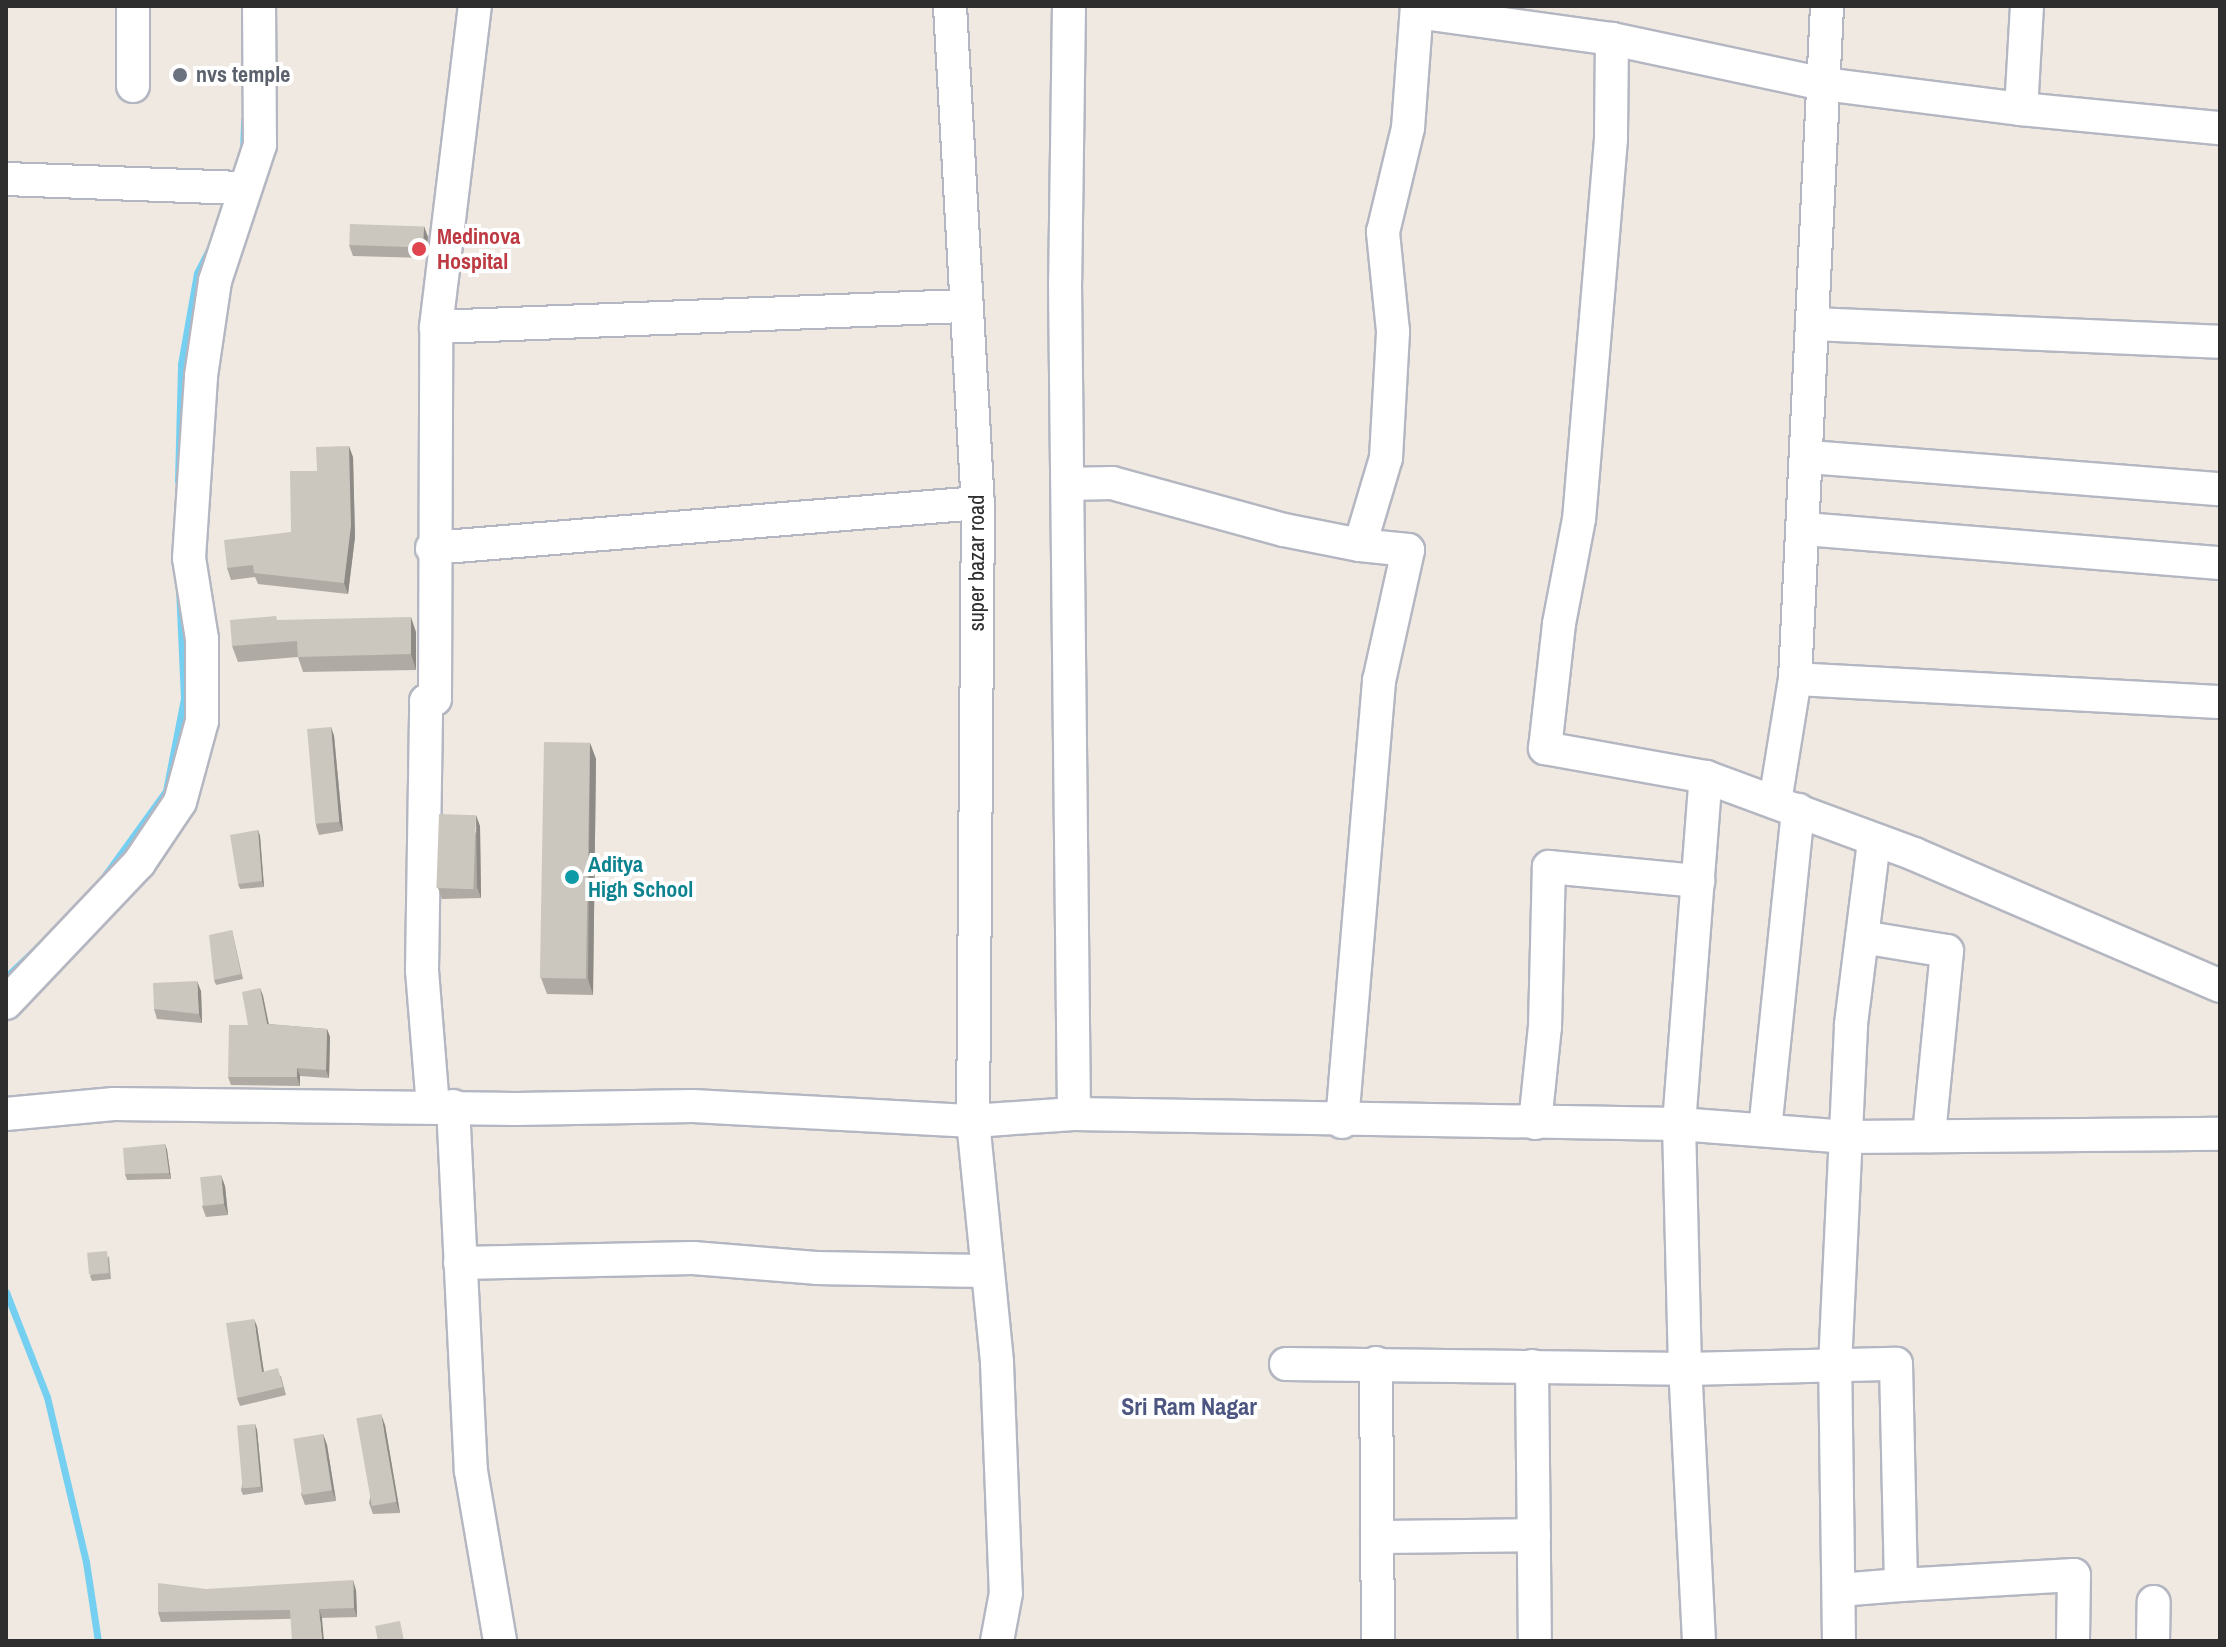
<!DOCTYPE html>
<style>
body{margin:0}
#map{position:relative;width:2226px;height:1647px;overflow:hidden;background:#efe9e1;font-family:"Archivo Narrow",sans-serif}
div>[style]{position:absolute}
.stream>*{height:7px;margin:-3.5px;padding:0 3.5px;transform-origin:3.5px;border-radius:3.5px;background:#75cff0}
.roads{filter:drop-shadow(2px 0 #b4b7c1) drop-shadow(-2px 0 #b4b7c1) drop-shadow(0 2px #b4b7c1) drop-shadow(0 -2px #b4b7c1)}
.minor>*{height:32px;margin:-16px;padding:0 16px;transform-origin:16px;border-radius:16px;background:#fff}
.wall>*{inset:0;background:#afaba4}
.shaded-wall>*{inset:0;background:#8e8b86}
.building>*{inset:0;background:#cbc7bf;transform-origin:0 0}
.dots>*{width:22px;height:22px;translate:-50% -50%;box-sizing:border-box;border:4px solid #fff;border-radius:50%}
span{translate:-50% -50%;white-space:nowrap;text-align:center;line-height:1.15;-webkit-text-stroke:8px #fff;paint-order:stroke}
.worship-label{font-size:22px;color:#5b616d;font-weight:700}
.left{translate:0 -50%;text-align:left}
.health-label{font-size:22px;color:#be3a42;font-weight:700}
.street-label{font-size:22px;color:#2e2e2e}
.culture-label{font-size:22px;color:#0d838f;font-weight:700}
.neighbourhood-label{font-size:24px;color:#4d5680;font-weight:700}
.frame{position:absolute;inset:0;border:8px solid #2e2e2e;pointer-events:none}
</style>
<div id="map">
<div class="stream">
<div style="left:243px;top:152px;width:32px;rotate:-88deg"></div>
<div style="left:178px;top:481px;width:117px;rotate:-88.5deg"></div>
<div style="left:181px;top:364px;width:92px;rotate:-80deg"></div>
<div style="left:197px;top:273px;width:30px;rotate:-63deg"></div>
<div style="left:103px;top:878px;width:107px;rotate:-54.1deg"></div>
<div style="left:166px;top:791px;width:95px;rotate:-79deg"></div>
<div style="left:184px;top:698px;width:109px;rotate:-92.6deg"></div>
<div style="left:6px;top:977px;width:50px;rotate:-43.4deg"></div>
<div style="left:6px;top:1292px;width:113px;rotate:68.7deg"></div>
<div style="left:47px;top:1397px;width:170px;rotate:76.7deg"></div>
<div style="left:86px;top:1562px;width:80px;rotate:81.4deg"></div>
</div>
<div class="roads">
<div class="minor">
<div style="left:950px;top:6px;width:498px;rotate:86.8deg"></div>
<div style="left:978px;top:503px;width:618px;rotate:90.46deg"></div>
<div style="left:973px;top:1121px;width:243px;rotate:84.3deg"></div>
<div style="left:997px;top:1363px;width:230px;rotate:87.8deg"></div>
<div style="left:1006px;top:1593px;width:49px;rotate:100.6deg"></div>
<div style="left:1069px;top:6px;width:277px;rotate:90.8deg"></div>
<div style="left:1065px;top:283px;width:831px;rotate:89.38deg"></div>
<div style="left:1827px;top:6px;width:674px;rotate:92.72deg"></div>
<div style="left:1795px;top:679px;width:426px;rotate:3.1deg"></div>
<div style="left:2027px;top:6px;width:103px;rotate:93.3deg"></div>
<div style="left:2021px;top:109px;width:200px;rotate:5.5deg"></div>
<div style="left:1417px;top:12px;width:197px;rotate:7.9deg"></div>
<div style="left:1612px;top:39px;width:100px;rotate:90.6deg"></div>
<div style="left:1611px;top:139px;width:381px;rotate:94.8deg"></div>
<div style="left:1579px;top:519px;width:107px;rotate:100.8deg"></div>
<div style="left:1559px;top:624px;width:125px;rotate:96.4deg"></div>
<div style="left:1545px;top:748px;width:164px;rotate:10.2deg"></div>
<div style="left:1706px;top:777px;width:222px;rotate:20.3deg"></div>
<div style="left:1914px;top:854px;width:333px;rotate:23.3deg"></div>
<div style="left:1612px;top:39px;width:216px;rotate:12deg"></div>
<div style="left:1823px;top:84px;width:200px;rotate:7.2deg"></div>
<div style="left:133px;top:86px;width:80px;rotate:-90deg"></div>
<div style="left:6px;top:179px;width:237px;rotate:2.2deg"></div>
<div style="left:1812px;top:324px;width:408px;rotate:2.5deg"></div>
<div style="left:436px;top:327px;width:528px;rotate:-2.28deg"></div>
<div style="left:1809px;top:457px;width:412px;rotate:4.5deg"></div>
<div style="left:1068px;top:484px;width:44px;rotate:-1.3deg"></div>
<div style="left:1112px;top:483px;width:178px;rotate:15.3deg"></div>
<div style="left:1284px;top:530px;width:77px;rotate:11.2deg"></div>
<div style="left:1805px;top:529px;width:416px;rotate:4.7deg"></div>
<div style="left:432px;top:548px;width:548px;rotate:-4.71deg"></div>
<div style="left:1775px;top:802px;width:125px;rotate:-80.8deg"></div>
<div style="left:1862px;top:937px;width:86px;rotate:9.4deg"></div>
<div style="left:1947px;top:951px;width:186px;rotate:95.6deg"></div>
<div style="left:6px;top:1003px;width:193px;rotate:-46.5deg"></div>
<div style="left:139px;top:863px;width:73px;rotate:-56.1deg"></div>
<div style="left:180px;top:802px;width:84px;rotate:-74.8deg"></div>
<div style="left:202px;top:721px;width:82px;rotate:-90deg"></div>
<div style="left:202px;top:639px;width:82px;rotate:-99.1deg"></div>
<div style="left:189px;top:558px;width:182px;rotate:-86.2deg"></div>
<div style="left:201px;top:376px;width:96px;rotate:-81.6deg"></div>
<div style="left:215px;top:281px;width:143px;rotate:-71.7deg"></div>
<div style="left:260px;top:145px;width:139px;rotate:-90.4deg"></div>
<div style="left:453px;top:1106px;width:365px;rotate:87.2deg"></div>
<div style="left:471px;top:1471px;width:172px;rotate:80.3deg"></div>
<div style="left:433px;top:1107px;width:137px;rotate:-94.6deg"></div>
<div style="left:422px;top:970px;width:269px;rotate:-89.1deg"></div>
<div style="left:426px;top:701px;width:9px;rotate:-13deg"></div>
<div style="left:435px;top:699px;width:372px;rotate:-89.8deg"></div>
<div style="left:436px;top:327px;width:323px;rotate:-83.1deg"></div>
<div style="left:6px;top:1114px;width:108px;rotate:-5.3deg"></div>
<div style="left:114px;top:1104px;width:402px;rotate:0.7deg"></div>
<div style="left:516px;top:1109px;width:177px;rotate:-1deg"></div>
<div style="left:693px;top:1106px;width:280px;rotate:3.1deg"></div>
<div style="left:973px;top:1121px;width:101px;rotate:-4deg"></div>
<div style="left:1074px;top:1114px;width:605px;rotate:0.95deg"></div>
<div style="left:1679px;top:1124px;width:169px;rotate:4.4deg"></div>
<div style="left:1847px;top:1137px;width:373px;rotate:-0.5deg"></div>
<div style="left:1342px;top:1122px;width:443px;rotate:-85.2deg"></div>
<div style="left:1379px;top:681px;width:134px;rotate:-77.5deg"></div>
<div style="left:1408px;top:550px;width:48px;rotate:-174.1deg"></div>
<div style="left:1360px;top:545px;width:91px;rotate:-73.4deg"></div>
<div style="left:1386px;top:458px;width:127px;rotate:-86.8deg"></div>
<div style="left:1393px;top:331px;width:100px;rotate:-95.8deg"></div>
<div style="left:1383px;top:232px;width:107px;rotate:-76.5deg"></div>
<div style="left:1408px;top:128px;width:122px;rotate:-85.8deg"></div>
<div style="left:1535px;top:1123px;width:97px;rotate:-84.1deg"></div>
<div style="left:1545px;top:1027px;width:160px;rotate:-88.6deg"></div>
<div style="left:1549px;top:867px;width:150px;rotate:5.4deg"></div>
<div style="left:1765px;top:1130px;width:322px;rotate:-84.1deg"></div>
<div style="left:460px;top:1263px;width:233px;rotate:-1.2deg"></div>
<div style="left:693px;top:1258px;width:123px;rotate:4.6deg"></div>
<div style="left:816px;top:1268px;width:171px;rotate:1deg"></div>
<div style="left:1376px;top:1363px;width:278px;rotate:89.6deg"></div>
<div style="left:1286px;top:1364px;width:399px;rotate:0.7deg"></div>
<div style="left:1685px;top:1369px;width:211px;rotate:-1.4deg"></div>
<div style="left:1896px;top:1364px;width:221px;rotate:88.7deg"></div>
<div style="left:1901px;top:1585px;width:173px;rotate:-3.3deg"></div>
<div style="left:2074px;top:1575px;width:66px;rotate:90.9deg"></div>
<div style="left:1532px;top:1366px;width:275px;rotate:89.4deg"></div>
<div style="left:1377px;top:1537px;width:157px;rotate:-0.7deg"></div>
<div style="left:1839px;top:1590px;width:62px;rotate:-4.6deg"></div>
<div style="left:1699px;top:1641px;width:272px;rotate:-92.9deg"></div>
<div style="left:1685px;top:1369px;width:245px;rotate:-91.4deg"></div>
<div style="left:1679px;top:1124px;width:348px;rotate:-85.6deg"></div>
<div style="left:1839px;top:1641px;width:275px;rotate:-90.8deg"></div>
<div style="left:1835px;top:1366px;width:342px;rotate:-87.3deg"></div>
<div style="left:1851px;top:1024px;width:184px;rotate:-82.8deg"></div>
<div style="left:2153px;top:1641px;width:39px;rotate:-89deg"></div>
</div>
</div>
<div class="wall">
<div style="clip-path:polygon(428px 237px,425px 258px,353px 256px,349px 245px)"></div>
<div style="clip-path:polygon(353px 457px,355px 537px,348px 594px,258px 584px,255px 577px,231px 580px,227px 568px,291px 532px,317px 471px)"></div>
<div style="clip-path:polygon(278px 620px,416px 632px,416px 670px,303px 672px,298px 657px,238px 662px,232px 646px)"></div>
<div style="clip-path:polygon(331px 727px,334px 736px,343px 831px,319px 835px,316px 826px)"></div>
<div style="clip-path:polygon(590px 743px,596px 759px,593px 995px,547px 994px,541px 978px)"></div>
<div style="clip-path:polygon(480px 826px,481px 898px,442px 899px,438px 888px)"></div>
<div style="clip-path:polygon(258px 830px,260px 836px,264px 887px,240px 889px,238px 884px)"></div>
<div style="clip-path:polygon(232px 930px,243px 979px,216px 985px,214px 980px)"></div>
<div style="clip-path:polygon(260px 988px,263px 996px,269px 1024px,327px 1029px,330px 1037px,329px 1078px,300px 1076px,300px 1086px,231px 1085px,228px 1077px,248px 1025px)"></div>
<div style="clip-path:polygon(201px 991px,202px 1023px,157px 1019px,154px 1009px)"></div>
<div style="clip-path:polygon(165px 1144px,167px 1150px,171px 1179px,127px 1180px,125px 1174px)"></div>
<div style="clip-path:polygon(225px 1186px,228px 1215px,206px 1217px,202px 1206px)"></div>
<div style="clip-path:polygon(109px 1256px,111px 1279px,92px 1281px,90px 1276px)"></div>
<div style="clip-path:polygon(257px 1326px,264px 1372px,281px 1376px,286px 1395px,240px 1406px,237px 1398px)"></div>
<div style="clip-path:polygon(255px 1424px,257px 1430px,263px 1492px,243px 1495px,241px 1490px)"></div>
<div style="clip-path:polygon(385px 1425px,400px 1513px,373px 1514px,369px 1503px)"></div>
<div style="clip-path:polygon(323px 1434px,327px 1445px,336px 1501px,305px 1505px,301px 1494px)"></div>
<div style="clip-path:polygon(206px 1589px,356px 1590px,357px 1617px,161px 1622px,158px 1612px)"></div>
</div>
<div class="shaded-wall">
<div style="clip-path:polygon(424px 226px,428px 237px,425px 258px,421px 247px)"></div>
<div style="clip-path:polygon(349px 446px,353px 457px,355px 537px,348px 594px,344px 583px)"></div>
<div style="clip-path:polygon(411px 617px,416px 632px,416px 670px,411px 654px)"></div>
<div style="clip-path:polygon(331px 727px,334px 736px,343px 831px,339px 822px)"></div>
<div style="clip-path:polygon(590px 743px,596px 759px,593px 995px,588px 979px)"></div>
<div style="clip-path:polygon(476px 815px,480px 826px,481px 898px,477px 887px)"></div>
<div style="clip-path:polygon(258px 830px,260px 836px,264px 887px,262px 881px)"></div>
<div style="clip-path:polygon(197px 981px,201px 991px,202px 1023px,199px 1014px)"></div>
<div style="clip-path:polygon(260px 988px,263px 996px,270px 1032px,267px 1024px)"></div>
<div style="clip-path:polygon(327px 1029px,330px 1037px,329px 1078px,326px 1070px)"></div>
<div style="clip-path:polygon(297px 1068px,300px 1076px,300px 1086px,297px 1077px)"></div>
<div style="clip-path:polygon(165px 1144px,167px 1150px,171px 1179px,169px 1173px)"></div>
<div style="clip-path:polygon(221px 1175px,225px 1186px,228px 1215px,224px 1204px)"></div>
<div style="clip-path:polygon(254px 1319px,257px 1326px,265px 1380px,262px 1372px)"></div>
<div style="clip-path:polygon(381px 1414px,385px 1425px,400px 1513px,396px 1502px)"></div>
<div style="clip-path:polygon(255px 1424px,257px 1430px,263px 1492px,261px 1487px)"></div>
<div style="clip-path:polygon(323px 1434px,327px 1445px,336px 1501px,332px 1490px)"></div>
<div style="clip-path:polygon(353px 1580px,356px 1590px,357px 1617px,354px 1608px)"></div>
<div style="clip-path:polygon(319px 1609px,322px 1618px,324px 1641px,322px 1641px)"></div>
</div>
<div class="building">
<div style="left:350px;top:224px;width:74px;height:21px;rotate:2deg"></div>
<div style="clip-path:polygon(349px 446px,351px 526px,344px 583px,254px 573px,253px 565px,227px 568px,224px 540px,291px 532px,290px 471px,317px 471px,316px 447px)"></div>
<div style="clip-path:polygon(276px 616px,277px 620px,411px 617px,411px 654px,298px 657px,297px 641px,232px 646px,230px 620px)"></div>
<div style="left:331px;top:727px;width:95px;height:24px;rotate:85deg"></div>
<div style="left:544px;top:742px;width:46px;height:236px;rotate:1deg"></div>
<div style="left:439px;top:814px;width:37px;height:74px;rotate:2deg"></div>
<div style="clip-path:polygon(258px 830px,262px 881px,238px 884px,230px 835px)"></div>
<div style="clip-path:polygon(232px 930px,241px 974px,214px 980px,209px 935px)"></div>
<div style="clip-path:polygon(197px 981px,199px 1014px,154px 1009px,153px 983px)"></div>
<div style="clip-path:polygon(260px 988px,267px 1024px,327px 1029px,326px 1070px,297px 1068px,297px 1077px,228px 1077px,229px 1025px,248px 1025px,242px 992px)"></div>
<div style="clip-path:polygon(165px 1144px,169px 1173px,125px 1174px,123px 1148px)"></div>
<div style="left:221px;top:1175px;width:29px;height:21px;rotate:84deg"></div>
<div style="left:107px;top:1251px;width:22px;height:20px;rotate:85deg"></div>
<div style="clip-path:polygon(254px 1319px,262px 1372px,278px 1368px,283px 1387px,237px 1398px,226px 1323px)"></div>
<div style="left:381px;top:1414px;width:89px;height:25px;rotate:80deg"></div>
<div style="left:255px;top:1424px;width:63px;height:18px;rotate:85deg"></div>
<div style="left:323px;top:1434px;width:57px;height:30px;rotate:81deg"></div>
<div style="clip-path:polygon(353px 1580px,354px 1608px,319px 1609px,322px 1641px,292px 1641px,290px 1610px,158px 1612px,158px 1583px,206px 1589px)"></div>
<div style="clip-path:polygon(400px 1621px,404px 1641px,378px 1641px,375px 1626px)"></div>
</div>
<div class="dots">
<div style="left:180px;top:75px;background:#6b7280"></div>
<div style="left:419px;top:249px;background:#e0444e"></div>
<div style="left:572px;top:877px;background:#0f9aa8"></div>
</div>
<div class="worship-label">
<span class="left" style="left:196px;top:75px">nvs temple</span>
</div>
<div class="health-label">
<span class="left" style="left:437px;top:249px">Medinova<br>Hospital</span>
</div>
<div class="street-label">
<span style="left:977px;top:563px;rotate:-90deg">super bazar road</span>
</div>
<div class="culture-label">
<span class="left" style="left:588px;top:877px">Aditya<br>High School</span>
</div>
<div class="neighbourhood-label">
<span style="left:1189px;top:1407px">Sri Ram Nagar</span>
</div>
<div class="frame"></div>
</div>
